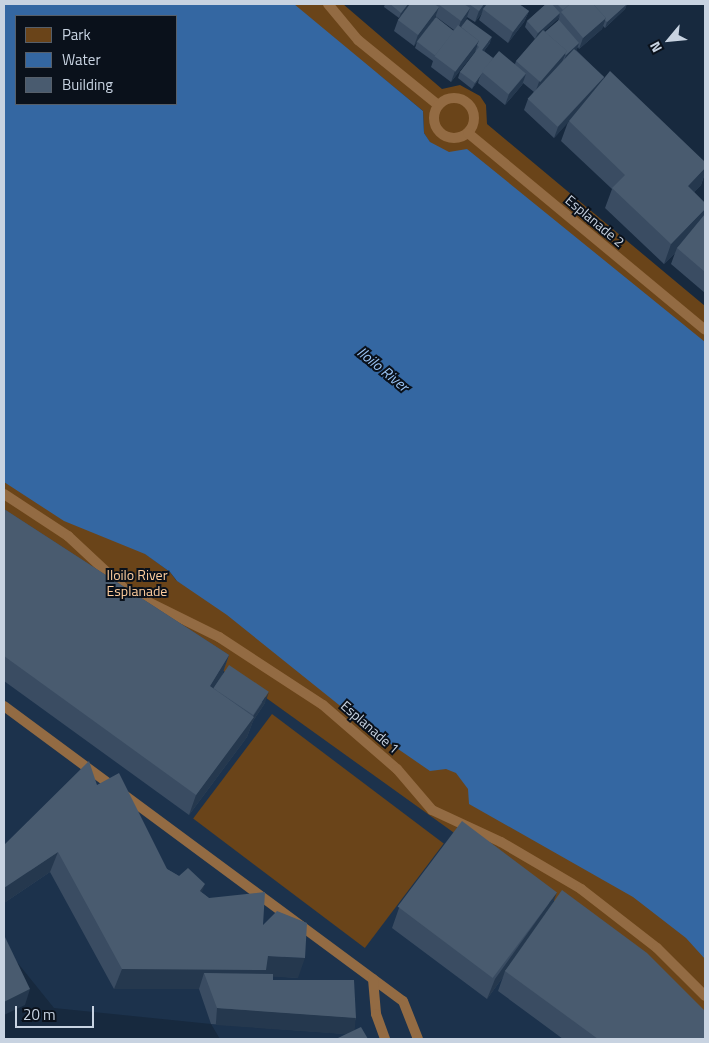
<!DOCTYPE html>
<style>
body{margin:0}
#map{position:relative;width:709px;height:1043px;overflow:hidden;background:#17293e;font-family:"Titillium Web",sans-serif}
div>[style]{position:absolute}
.built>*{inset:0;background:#1c324c}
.green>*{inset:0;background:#6a4419;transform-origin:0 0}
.water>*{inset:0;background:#3467a2}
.service>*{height:10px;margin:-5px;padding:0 5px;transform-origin:5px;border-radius:5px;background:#936b43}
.pedestrian>*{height:10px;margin:-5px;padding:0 5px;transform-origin:5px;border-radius:5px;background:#936b43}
.pedestrian>.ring{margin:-5px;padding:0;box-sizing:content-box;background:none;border:10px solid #936b43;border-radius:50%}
.wall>*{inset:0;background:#3a4c62}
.shaded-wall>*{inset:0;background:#25384e;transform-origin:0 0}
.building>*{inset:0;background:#495b6f;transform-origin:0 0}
span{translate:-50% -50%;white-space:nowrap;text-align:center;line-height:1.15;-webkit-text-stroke:4px #0a111b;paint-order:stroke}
.street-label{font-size:14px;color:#c8d3e1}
.park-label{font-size:14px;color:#fecd9d}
.water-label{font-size:15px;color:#9bc5f6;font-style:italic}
.frame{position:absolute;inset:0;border:5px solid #c8d3e1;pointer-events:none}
.legend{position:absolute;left:15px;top:15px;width:162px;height:90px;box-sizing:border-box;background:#0a111b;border:1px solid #565f6a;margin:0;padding:6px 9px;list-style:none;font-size:15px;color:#c8d3e1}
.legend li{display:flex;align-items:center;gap:10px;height:25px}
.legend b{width:25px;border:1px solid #565f6a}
.north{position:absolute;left:644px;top:15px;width:50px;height:50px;-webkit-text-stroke:4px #0a111b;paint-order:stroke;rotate:242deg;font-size:14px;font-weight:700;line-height:20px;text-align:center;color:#c8d3e1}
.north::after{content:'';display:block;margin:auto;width:18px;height:22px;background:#c8d3e1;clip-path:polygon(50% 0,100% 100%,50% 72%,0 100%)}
.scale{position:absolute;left:15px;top:1006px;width:79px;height:22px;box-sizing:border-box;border:2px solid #c8d3e1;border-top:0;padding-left:6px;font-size:15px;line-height:18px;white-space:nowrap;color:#c8d3e1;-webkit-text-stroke:4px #0a111b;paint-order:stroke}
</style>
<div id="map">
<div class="built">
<div style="clip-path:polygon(4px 526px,81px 582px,262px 695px,569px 910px,705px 1039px,220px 1039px,211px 1024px,54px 1008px,4px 946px)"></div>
</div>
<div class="green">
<div style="clip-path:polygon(294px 4px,343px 4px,442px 89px,460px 85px,480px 96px,486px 105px,487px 124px,705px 306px,705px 368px,457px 186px,424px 133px,423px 111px,378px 74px,358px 90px)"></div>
<div style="clip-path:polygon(4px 449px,170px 572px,176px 580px,705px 913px,705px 1026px,569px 910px,517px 878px,262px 695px,81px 582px,4px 526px)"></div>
<div style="left:272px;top:714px;width:215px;height:131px;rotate:37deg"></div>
</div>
<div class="water">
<div style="clip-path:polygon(evenodd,4px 4px,294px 4px,423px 111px,424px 133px,430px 142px,449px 152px,467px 149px,705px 342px,705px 959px,686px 938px,633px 897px,469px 804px,468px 789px,456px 773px,446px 769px,430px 771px,369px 729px,227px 615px,177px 581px,170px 572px,145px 554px,64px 521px,4px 482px,4px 4px,16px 16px,176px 16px,176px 104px,16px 104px,16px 16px)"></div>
</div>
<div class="service">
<div style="left:4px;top:706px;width:496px;rotate:36.5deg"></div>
<div style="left:403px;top:1001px;width:41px;rotate:68.5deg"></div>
<div style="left:373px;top:979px;width:35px;rotate:85deg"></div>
<div style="left:376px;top:1014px;width:27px;rotate:70deg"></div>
</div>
<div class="pedestrian">
<div style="left:328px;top:4px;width:47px;rotate:50.2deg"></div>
<div style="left:358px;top:40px;width:103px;rotate:39.1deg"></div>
<div class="ring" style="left:434px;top:98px;width:30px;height:30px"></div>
<div style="left:468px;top:133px;width:308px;rotate:39.7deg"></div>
<div style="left:4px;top:494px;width:77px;rotate:33.3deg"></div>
<div style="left:68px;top:536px;width:82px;rotate:43deg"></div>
<div style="left:128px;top:592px;width:102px;rotate:26.3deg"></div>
<div style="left:219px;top:637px;width:124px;rotate:33.2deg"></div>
<div style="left:323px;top:705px;width:98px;rotate:40.9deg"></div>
<div style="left:397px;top:769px;width:54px;rotate:49.5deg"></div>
<div style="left:432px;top:810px;width:76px;rotate:24.9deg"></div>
<div style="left:501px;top:842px;width:93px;rotate:30.4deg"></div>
<div style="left:581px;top:889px;width:96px;rotate:37.8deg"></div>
<div style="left:657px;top:948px;width:68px;rotate:45deg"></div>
</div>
<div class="wall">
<div style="clip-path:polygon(385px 4px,410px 4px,399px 18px,384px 7px)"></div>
<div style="clip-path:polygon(evenodd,410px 4px,519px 4px,529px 11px,524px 22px,508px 43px,479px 20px,482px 13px,475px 22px,467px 17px,461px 27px,490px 43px,484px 51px,493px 58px,515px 64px,516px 61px,535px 39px,525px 27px,527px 21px,546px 4px,627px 4px,625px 9px,605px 28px,603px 26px,602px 29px,579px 49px,578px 47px,576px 50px,604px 77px,603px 81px,705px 162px,705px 173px,701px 185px,694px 192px,705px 203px,705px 293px,671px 264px,675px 253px,664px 264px,605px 208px,612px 189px,561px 141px,568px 122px,554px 138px,524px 110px,528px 99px,534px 92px,523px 83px,522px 85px,505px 105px,478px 83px,479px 79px,472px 89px,458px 78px,460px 72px,476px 52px,475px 51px,451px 82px,431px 67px,433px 61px,415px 48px,417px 42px,454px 30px,435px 16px,435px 18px,414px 46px,394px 31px,398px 20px,410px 4px,560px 15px,558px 21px,545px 32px,544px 31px,558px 19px,560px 15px)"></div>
<div style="clip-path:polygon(4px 509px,229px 655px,222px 675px,214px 689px,265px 703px,253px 721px,247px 737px,189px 815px,4px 681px)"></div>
<div style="clip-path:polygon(97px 785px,167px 869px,179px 876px,209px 898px,263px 925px,298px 978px,273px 976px,273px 980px,356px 1018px,351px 1032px,368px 1039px,338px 1039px,347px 1034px,211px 1024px,199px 989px,114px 989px,50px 872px,4px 903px)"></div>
<div style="clip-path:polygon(553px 903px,705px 1039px,563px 1039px,498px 991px,503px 977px,487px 999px,392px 928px,399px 908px)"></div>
</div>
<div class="shaded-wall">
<div style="clip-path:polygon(408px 4px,410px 4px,399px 18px,401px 13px)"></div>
<div style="clip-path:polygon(484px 4px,489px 4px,483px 9px,482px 13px,475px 22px,479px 11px)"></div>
<div style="clip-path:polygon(627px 4px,625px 9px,605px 28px,607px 22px)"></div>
<div style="clip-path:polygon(439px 7px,435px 18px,414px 46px,418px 35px)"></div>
<div style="clip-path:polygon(470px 8px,466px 20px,457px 32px,461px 21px)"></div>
<div style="clip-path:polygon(529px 11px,524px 22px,508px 43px,513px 32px)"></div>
<div style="clip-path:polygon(560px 13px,558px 19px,535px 39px,538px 33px)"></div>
<div style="clip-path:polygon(606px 18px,602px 29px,579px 49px,583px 38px)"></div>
<div style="clip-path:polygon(492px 37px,490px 43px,480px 56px,482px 50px)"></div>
<div style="clip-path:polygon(479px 41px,475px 52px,451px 82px,455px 71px)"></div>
<div style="clip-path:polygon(579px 43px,577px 49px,564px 61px,566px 55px)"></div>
<div style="clip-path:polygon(567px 51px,562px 62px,535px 93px,539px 82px)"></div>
<div style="clip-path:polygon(482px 73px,479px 79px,472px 89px,475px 83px)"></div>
<div style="clip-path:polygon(526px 74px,522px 85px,505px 105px,509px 94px)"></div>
<div style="clip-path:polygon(604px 77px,600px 88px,554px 138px,558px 127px)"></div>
<div style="clip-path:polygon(705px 168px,705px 173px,701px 185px,680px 206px,688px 186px)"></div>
<div style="clip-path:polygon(705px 209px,705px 214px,701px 226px,677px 248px,675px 253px,664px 264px,671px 244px)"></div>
<div style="clip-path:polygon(229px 655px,222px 675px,203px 706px,210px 686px)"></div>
<div style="clip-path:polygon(269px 692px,265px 703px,253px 721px,247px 737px,189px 815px,196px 795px,250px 721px)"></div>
<div style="clip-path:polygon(58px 852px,50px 872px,4px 903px,4px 888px)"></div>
<div style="clip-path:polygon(205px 884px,198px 904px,200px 891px)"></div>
<div style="clip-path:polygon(557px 892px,550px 912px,505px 971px,503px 977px,487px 999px,495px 979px)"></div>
<div style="clip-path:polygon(268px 956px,305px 958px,298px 978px,204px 973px,199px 989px,114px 989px,122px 969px)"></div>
<div style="clip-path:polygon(30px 989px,25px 1005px,4px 1015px,4px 1002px)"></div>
<div style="left:217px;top:1008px;width:139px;height:17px;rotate:4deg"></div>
</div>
<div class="building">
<div style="clip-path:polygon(390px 4px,408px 4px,401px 13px)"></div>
<div style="clip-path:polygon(410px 4px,434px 4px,439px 7px,418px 35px,398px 20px)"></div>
<div style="clip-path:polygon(438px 4px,464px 4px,470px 8px,461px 21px)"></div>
<div style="clip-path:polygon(469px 4px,484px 4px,479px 11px)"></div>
<div style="clip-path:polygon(487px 4px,519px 4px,529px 11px,513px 32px,483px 9px)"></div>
<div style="clip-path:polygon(546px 4px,552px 4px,560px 13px,538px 33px,527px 21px)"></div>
<div style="clip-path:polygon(557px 4px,570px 4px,563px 10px)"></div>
<div style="clip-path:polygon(570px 4px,593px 4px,606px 18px,583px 38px,561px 12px)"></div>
<div style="clip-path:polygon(593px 4px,627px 4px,607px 22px,605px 20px,606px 18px)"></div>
<div style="left:436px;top:17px;width:23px;height:31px;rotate:38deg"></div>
<div style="clip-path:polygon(467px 19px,492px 37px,482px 50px,493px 58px,475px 83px,460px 72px,479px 47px,477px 45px,479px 41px,461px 27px)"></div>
<div style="clip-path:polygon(559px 20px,579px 43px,566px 55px,565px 54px,567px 51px,545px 32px)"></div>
<div style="left:458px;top:25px;width:26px;height:39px;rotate:37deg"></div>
<div style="left:543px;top:30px;width:32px;height:41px;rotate:41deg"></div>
<div style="left:574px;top:49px;width:41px;height:68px;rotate:43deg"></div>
<div style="left:499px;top:51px;width:35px;height:27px;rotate:40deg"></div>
<div style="clip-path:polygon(610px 71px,705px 162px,705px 168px,688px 186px,705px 203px,705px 209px,671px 244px,612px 188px,625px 175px,569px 121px)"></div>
<div style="clip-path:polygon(705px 214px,705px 272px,677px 248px)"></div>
<div style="clip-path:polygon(4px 509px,229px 655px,210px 686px,254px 717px,196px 795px,4px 656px)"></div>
<div style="left:229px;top:665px;width:48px;height:28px;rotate:34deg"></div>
<div style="clip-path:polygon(89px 761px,97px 785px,119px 773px,167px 869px,179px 876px,188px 868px,205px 884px,200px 891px,209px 898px,265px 892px,263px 925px,277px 911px,307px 923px,305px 958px,268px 956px,266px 970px,122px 969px,58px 852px,4px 888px,4px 845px)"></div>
<div style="left:462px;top:821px;width:119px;height:107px;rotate:37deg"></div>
<div style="clip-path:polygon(562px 890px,647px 953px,705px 1011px,705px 1039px,598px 1039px,505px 971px)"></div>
<div style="clip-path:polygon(4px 935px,30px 989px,4px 1002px)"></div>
<div style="clip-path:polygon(204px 973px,273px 974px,273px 980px,354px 980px,356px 1018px,217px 1008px)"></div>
<div style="clip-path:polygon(361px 1027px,368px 1039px,338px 1039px,338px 1038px)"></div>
</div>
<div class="street-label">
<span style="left:595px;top:221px;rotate:40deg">Esplanade 2</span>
<span style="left:370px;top:727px;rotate:41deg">Esplanade 1</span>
</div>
<div class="park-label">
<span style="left:137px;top:583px">Iloilo River<br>Esplanade</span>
</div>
<div class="water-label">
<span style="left:383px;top:369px;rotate:39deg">Iloilo River</span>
</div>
<div class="frame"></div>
<ul class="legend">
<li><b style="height:14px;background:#6a4419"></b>Park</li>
<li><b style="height:14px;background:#3467a2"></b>Water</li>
<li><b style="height:14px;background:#495b6f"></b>Building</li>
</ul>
<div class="north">N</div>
<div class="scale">20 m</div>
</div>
